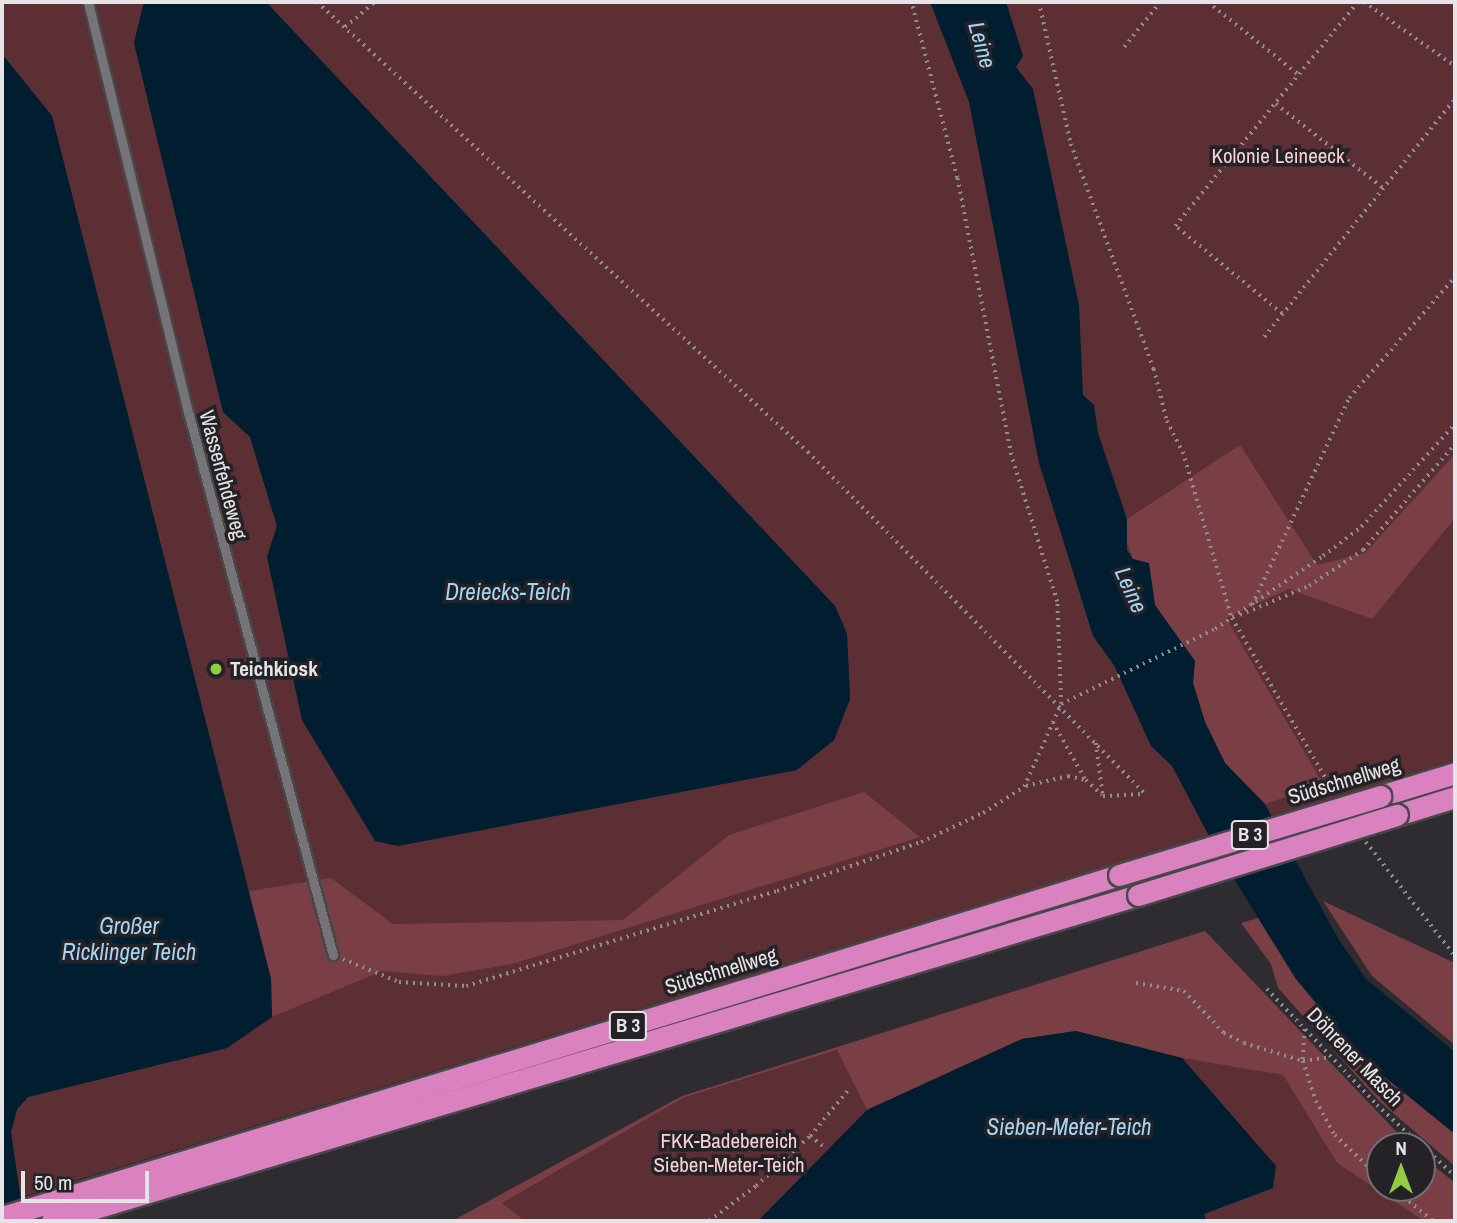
<!DOCTYPE html>
<meta charset="utf-8">
<style>
body{margin:0}
#map{position:relative;width:1457px;height:1223px;overflow:hidden;background:#2e2c30;font-family:"Archivo Narrow",sans-serif}
div>[style]{position:absolute}
.green>*{inset:0;background:#5c2f34}
.forest>*{inset:0;background:#7a3e45}
.water>*{inset:0;background:#001e2f}
.path>*{height:3.5px;margin-top:-1.75px;transform-origin:0;background:repeating-linear-gradient(90deg,#8e8d90 0 2px,transparent 0 7px)}
.roads{filter:drop-shadow(2px 0 #48474a) drop-shadow(-2px 0 #48474a) drop-shadow(0 2px #48474a) drop-shadow(0 -2px #48474a)}
.lane>*{height:9px;margin:-4.5px;padding:0 4.5px;transform-origin:4.5px;border-radius:4.5px;background:#767478}
.highway>*{height:21px;margin:-10.5px;padding:0 10.5px;transform-origin:10.5px;border-radius:10.5px;background:#d982bf}
.bridges{filter:drop-shadow(2px 0 #48474a) drop-shadow(-2px 0 #48474a) drop-shadow(0 2px #48474a) drop-shadow(0 -2px #48474a)}
.highway-bridge>*{height:21px;margin:-10.5px;padding:0 10.5px;transform-origin:10.5px;border-radius:10.5px;background:#d982bf}
.dots>*{width:19px;height:19px;translate:-50% -50%;box-sizing:border-box;border:4px solid #242226;border-radius:50%}
span{translate:-50% -50%;white-space:nowrap;text-align:center;line-height:1.15;-webkit-text-stroke:7px #242226;paint-order:stroke}
.shield-label span{padding:2px 5px;background:#242226;border:2px solid;border-radius:5px;-webkit-text-stroke-width:0}
.shield-label{font-size:19px;color:#e5e5e7;font-weight:700}
.park-label{font-size:21px;color:#f9d1d4}
.street-label{font-size:21px;color:#e5e5e7}
.poi-label{font-size:21px;color:#e5e5e7;font-weight:700}
.left{translate:0 -50%;text-align:left}
.water-label{font-size:23px;color:#a2d6f4;font-style:italic}
.frame{position:absolute;inset:0;border:4px solid #e5e5e7;pointer-events:none}
.north{position:absolute;left:1366px;top:1132px;width:70px;height:70px;box-sizing:border-box;background:#242226;border:2px solid #717073;border-radius:50%;rotate:0deg;font-size:19px;font-weight:700;line-height:28px;text-align:center;color:#e5e5e7}
.north::after{content:'';display:block;margin:auto;width:24px;height:32px;background:#90cd41;clip-path:polygon(50% 0,100% 100%,50% 72%,0 100%)}
.scale{position:absolute;left:21px;top:1171px;width:128px;height:32px;box-sizing:border-box;border:4px solid #e5e5e7;border-top:0;padding-left:9px;font-size:21px;line-height:24px;white-space:nowrap;color:#e5e5e7;-webkit-text-stroke:5px #242226;paint-order:stroke}
</style>
<div id="map">
<div class="green">
<div style="clip-path:polygon(2px 2px,144px 2px,134px 43px,223px 412px,250px 437px,277px 526px,267px 557px,834px 740px,850px 699px,847px 634px,835px 606px,266px 2px,1455px 2px,1455px 760px,18px 1198px,11px 1132px,17px 1109px,28px 1097px,227px 1048px,249px 891px,52px 116px,2px 54px)"></div>
<div style="clip-path:polygon(838px 1050px,867px 1110px,758px 1221px,525px 1221px,501px 1203px,683px 1098px)"></div>
<div style="clip-path:polygon(1182px 1058px,1283px 1075px,1337px 1163px,1424px 1221px,1206px 1221px,1204px 1214px,1232px 1202px,1276px 1167px)"></div>
</div>
<div class="forest">
<div style="clip-path:polygon(1240px 445px,1317px 565px,1365px 553px,1455px 454px,1455px 518px,1372px 619px,1289px 589px,1226px 618px,1323px 784px,1265px 804px,1225px 763px,1205px 722px,1193px 683px,1195px 661px,1154px 605px,1148px 564px,1133px 559px,1125px 538px,1127px 519px)"></div>
<div style="clip-path:polygon(864px 792px,920px 837px,512px 964px,443px 976px,382px 971px,272px 1017px,271px 979px,249px 891px,331px 878px,393px 924px,623px 920px,729px 835px)"></div>
<div style="clip-path:polygon(1323px 901px,1455px 963px,1455px 1045px,1372px 976px)"></div>
<div style="clip-path:polygon(1258px 918px,1296px 979px,1339px 1032px,1370px 1065px,1455px 1134px,1455px 1166px,1379px 1101px,1278px 988px,1271px 964px,1241px 923px)"></div>
<div style="clip-path:polygon(1205px 931px,1410px 1146px,1380px 1146px,1380px 1188px,1422px 1188px,1422px 1156px,1455px 1183px,1455px 1221px,1424px 1221px,1337px 1163px,1283px 1075px,1182px 1058px,1076px 1031px,1022px 1039px,867px 1110px,837px 1050px,683px 1098px,502px 1203px,525px 1221px,452px 1221px,682px 1096px)"></div>
</div>
<div class="water">
<div style="clip-path:polygon(144px 2px,266px 2px,835px 606px,847px 634px,850px 699px,834px 740px,797px 770px,398px 846px,375px 841px,302px 720px,267px 557px,277px 526px,250px 437px,223px 412px,134px 43px)"></div>
<div style="clip-path:polygon(930px 2px,1006px 2px,1023px 56px,1016px 67px,1033px 89px,1079px 305px,1083px 395px,1094px 405px,1098px 433px,1127px 519px,1127px 550px,1133px 559px,1149px 563px,1155px 605px,1195px 661px,1193px 683px,1205px 722px,1225px 763px,1265px 804px,1337px 937px,1366px 979px,1455px 1052px,1455px 1134px,1370px 1065px,1296px 979px,1218px 853px,1172px 766px,1151px 746px,1114px 665px,1093px 636px,1039px 463px,969px 102px)"></div>
<div style="clip-path:polygon(2px 54px,52px 116px,271px 979px,272px 1017px,227px 1048px,28px 1097px,17px 1109px,11px 1132px,24px 1221px,2px 1221px)"></div>
<div style="clip-path:polygon(1076px 1031px,1182px 1058px,1276px 1166px,1273px 1188px,1204px 1214px,1206px 1221px,758px 1221px,867px 1110px,1022px 1039px)"></div>
</div>
<div class="path">
<div style="left:317px;top:2px;width:666px;rotate:42.51deg"></div>
<div style="left:808px;top:452px;width:480px;rotate:45.4deg"></div>
<div style="left:1039px;top:2px;width:146px;rotate:77.3deg"></div>
<div style="left:1071px;top:144px;width:240px;rotate:69.8deg"></div>
<div style="left:1154px;top:369px;width:54px;rotate:76deg"></div>
<div style="left:1167px;top:421px;width:35px;rotate:63deg"></div>
<div style="left:1183px;top:452px;width:173px;rotate:73.6deg"></div>
<div style="left:1232px;top:618px;width:200px;rotate:59.7deg"></div>
<div style="left:1208px;top:2px;width:117px;rotate:38.7deg"></div>
<div style="left:1364px;top:2px;width:111px;rotate:35.1deg"></div>
<div style="left:345px;top:27px;width:39px;rotate:-40deg"></div>
<div style="left:1124px;top:47px;width:58px;rotate:-51.3deg"></div>
<div style="left:1276px;top:104px;width:136px;rotate:38.1deg"></div>
<div style="left:1282px;top:314px;width:139px;rotate:-140.6deg"></div>
<div style="left:1175px;top:226px;width:289px;rotate:-50.8deg"></div>
<div style="left:1264px;top:337px;width:305px;rotate:-51.3deg"></div>
<div style="left:1252px;top:605px;width:229px;rotate:-64.9deg"></div>
<div style="left:1349px;top:398px;width:161px;rotate:-48.8deg"></div>
<div style="left:1240px;top:615px;width:75px;rotate:-22.8deg"></div>
<div style="left:1309px;top:586px;width:65px;rotate:-33.7deg"></div>
<div style="left:1363px;top:550px;width:140px;rotate:-49deg"></div>
<div style="left:1061px;top:704px;width:171px;rotate:-26deg"></div>
<div style="left:1215px;top:629px;width:130px;rotate:-34.1deg"></div>
<div style="left:1323px;top:556px;width:48px;rotate:-37.3deg"></div>
<div style="left:1361px;top:527px;width:139px;rotate:-47.6deg"></div>
<div style="left:1053px;top:722px;width:65px;rotate:60.7deg"></div>
<div style="left:1096px;top:743px;width:53px;rotate:82.5deg"></div>
<div style="left:1103px;top:796px;width:41px;rotate:-2.8deg"></div>
<div style="left:1026px;top:786px;width:43px;rotate:-13.4deg"></div>
<div style="left:1068px;top:776px;width:18px;rotate:13deg"></div>
<div style="left:1086px;top:780px;width:22px;rotate:43deg"></div>
<div style="left:1366px;top:842px;width:145px;rotate:52deg"></div>
<div style="left:343px;top:959px;width:61px;rotate:22.3deg"></div>
<div style="left:399px;top:982px;width:67px;rotate:3.4deg"></div>
<div style="left:466px;top:986px;width:325px;rotate:-17deg"></div>
<div style="left:777px;top:891px;width:152px;rotate:-18.8deg"></div>
<div style="left:921px;top:842px;width:68px;rotate:-25.1deg"></div>
<div style="left:983px;top:813px;width:49px;rotate:-32.4deg"></div>
<div style="left:1024px;top:787px;width:91px;rotate:-66deg"></div>
<div style="left:1061px;top:704px;width:102px;rotate:-92.2deg"></div>
<div style="left:1057px;top:602px;width:154px;rotate:-107.4deg"></div>
<div style="left:1011px;top:455px;width:282px;rotate:-101deg"></div>
<div style="left:957px;top:178px;width:182px;rotate:-104.6deg"></div>
<div style="left:1136px;top:983px;width:49px;rotate:9.5deg"></div>
<div style="left:1184px;top:991px;width:58px;rotate:46.4deg"></div>
<div style="left:1224px;top:1033px;width:22px;rotate:27deg"></div>
<div style="left:1244px;top:1043px;width:62px;rotate:17deg"></div>
<div style="left:1303px;top:1061px;width:28px;rotate:-8deg"></div>
<div style="left:1267px;top:989px;width:160px;rotate:46.5deg"></div>
<div style="left:1377px;top:1105px;width:105px;rotate:42.3deg"></div>
<div style="left:1305px;top:1029px;width:32px;rotate:94deg"></div>
<div style="left:1303px;top:1061px;width:42px;rotate:72deg"></div>
<div style="left:1316px;top:1101px;width:39px;rotate:61deg"></div>
<div style="left:1335px;top:1135px;width:62px;rotate:43.7deg"></div>
<div style="left:810px;top:1136px;width:21px;rotate:37deg"></div>
<div style="left:1393px;top:1188px;width:52px;rotate:39.5deg"></div>
<div style="left:709px;top:1221px;width:59px;rotate:-36.7deg"></div>
<div style="left:756px;top:1186px;width:74px;rotate:-42.8deg"></div>
<div style="left:810px;top:1136px;width:60px;rotate:-50.4deg"></div>
</div>
<div class="roads">
<div class="lane">
<div style="left:88px;top:2px;width:425px;rotate:76.3deg"></div>
<div style="left:189px;top:415px;width:559px;rotate:75.07deg"></div>
</div>
<div class="highway">
<div style="left:1380px;top:796px;width:78px;rotate:-17deg"></div>
<div style="left:1397px;top:815px;width:61px;rotate:-17.2deg"></div>
<div style="left:2px;top:1217px;width:1168px;rotate:-17.02deg"></div>
<div style="left:52px;top:1221px;width:1134px;rotate:-16.71deg"></div>
</div>
</div>
<div class="bridges">
<div class="highway-bridge">
<div style="left:1119px;top:875px;width:273px;rotate:-16.8deg"></div>
<div style="left:1138px;top:895px;width:271px;rotate:-17.2deg"></div>
</div>
</div>
<div class="dots">
<div style="left:216px;top:669px;background:#90cd41"></div>
</div>
<div class="shield-label">
<span style="left:1250px;top:835px">B 3</span>
<span style="left:628px;top:1026px">B 3</span>
</div>
<div class="park-label">
<span style="left:1278px;top:156px">Kolonie Leineeck</span>
<span style="left:729px;top:1153px">FKK-Badebereich<br>Sieben-Meter-Teich</span>
</div>
<div class="street-label">
<span style="left:223px;top:475px;rotate:75deg">Wasserfehdeweg</span>
<span style="left:1344px;top:781px;rotate:-17deg">Südschnellweg</span>
<span style="left:721px;top:971px;rotate:-17deg">Südschnellweg</span>
<span style="left:1355px;top:1057px;rotate:46deg">Döhrener Masch</span>
</div>
<div class="poi-label">
<span class="left" style="left:230px;top:669px">Teichkiosk</span>
</div>
<div class="water-label">
<span style="left:982px;top:45px;rotate:74deg">Leine</span>
<span style="left:1131px;top:590px;rotate:66deg">Leine</span>
<span style="left:508px;top:592px">Dreiecks-Teich</span>
<span style="left:129px;top:939px">Großer<br>Ricklinger Teich</span>
<span style="left:1069px;top:1127px">Sieben-Meter-Teich</span>
</div>
<div class="frame"></div>
<div class="north">N</div>
<div class="scale">50 m</div>
</div>
